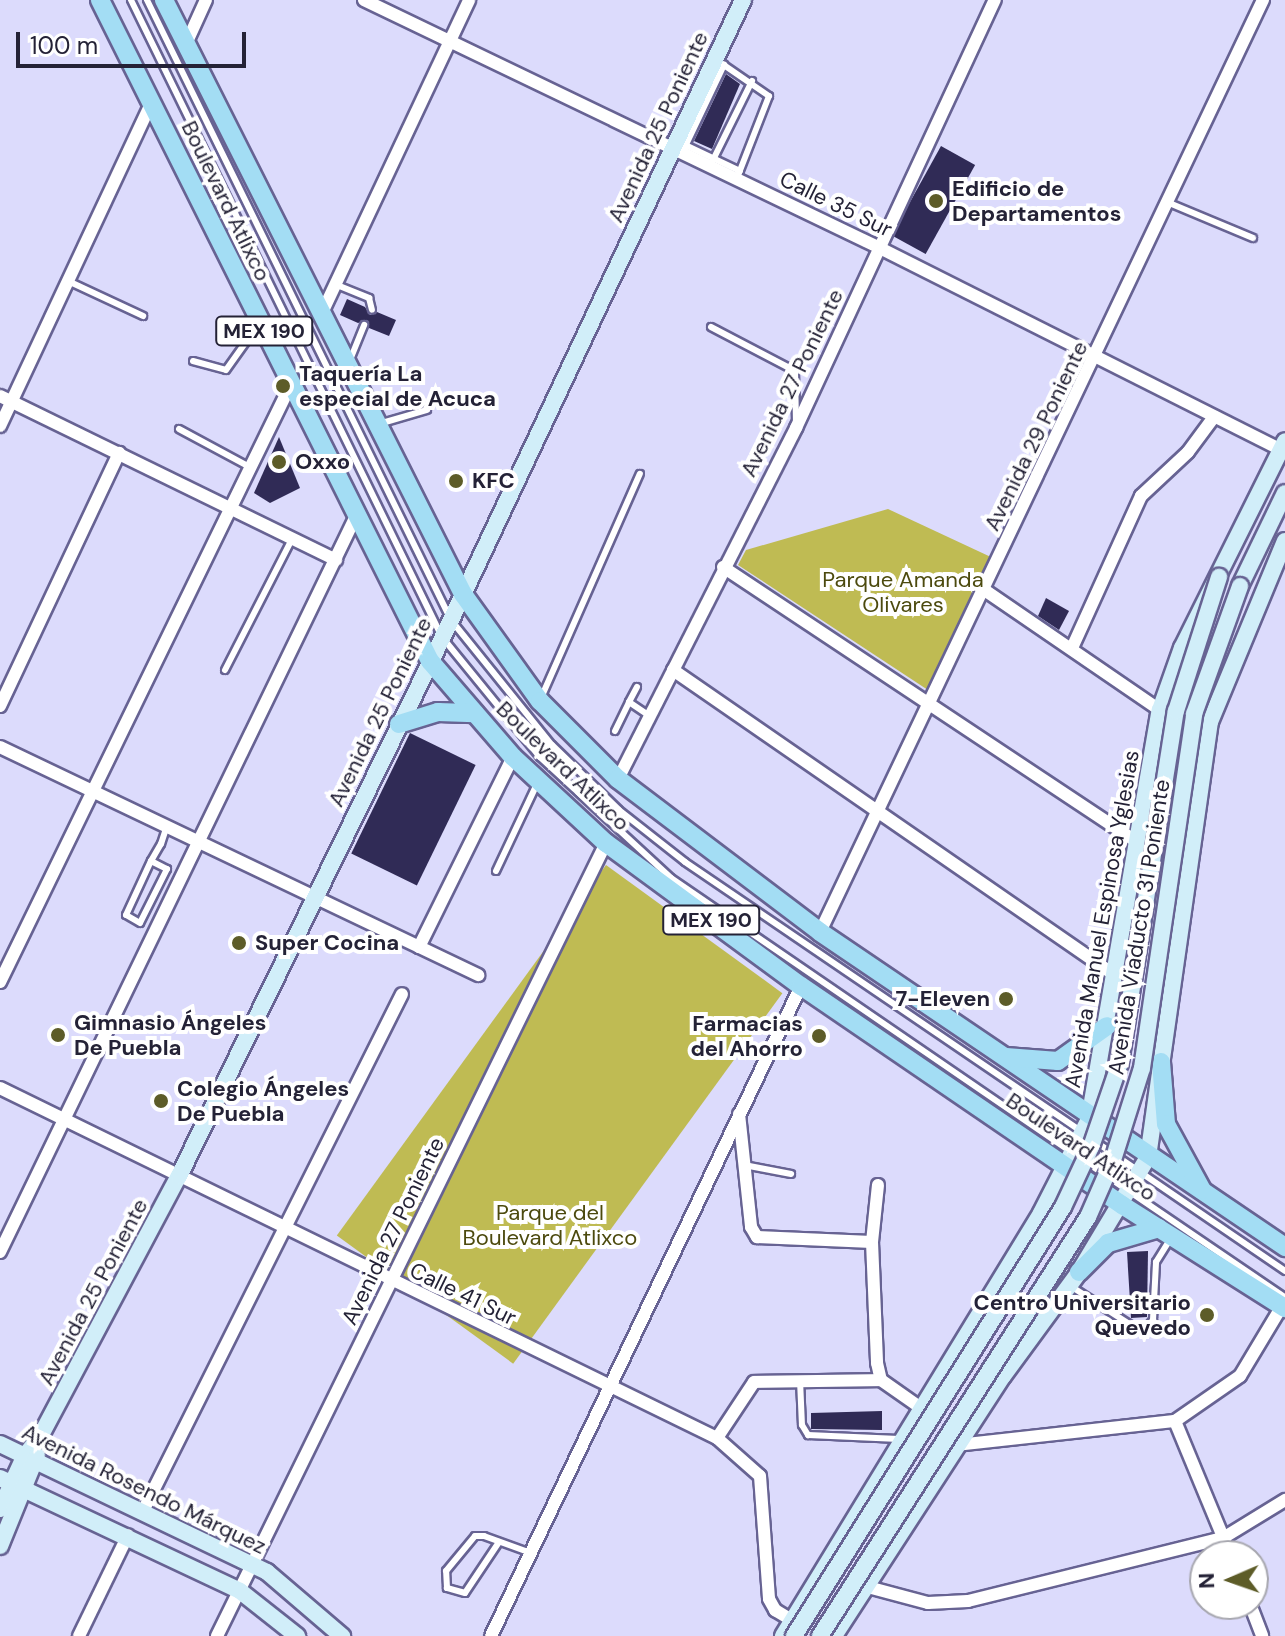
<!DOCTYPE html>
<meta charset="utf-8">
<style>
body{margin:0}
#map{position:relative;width:1285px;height:1636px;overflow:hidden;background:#dcdbfc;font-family:"DM Sans",sans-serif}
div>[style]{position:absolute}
.green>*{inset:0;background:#bfbb53;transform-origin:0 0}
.building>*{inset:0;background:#302b56;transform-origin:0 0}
.roads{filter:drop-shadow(2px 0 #676393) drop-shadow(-2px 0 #676393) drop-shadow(0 2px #676393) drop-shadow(0 -2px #676393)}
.lane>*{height:6px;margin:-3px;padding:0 3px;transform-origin:3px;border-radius:3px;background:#fff}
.street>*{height:12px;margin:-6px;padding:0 6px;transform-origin:6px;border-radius:6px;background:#fff}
.secondary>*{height:16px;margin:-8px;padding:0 8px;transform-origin:8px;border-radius:8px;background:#d1eef9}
.primary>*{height:18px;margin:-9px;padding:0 9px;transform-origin:9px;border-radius:9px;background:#a3ddf4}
.bridges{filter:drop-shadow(2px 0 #676393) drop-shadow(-2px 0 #676393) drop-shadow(0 2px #676393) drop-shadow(0 -2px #676393)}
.secondary-bridge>*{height:16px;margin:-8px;padding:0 8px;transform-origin:8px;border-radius:8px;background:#d1eef9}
.dots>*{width:22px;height:22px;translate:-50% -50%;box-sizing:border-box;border:4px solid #fff;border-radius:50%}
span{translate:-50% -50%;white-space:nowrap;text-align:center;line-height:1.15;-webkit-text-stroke:8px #fff;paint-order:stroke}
.shield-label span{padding:2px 6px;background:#fff;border:2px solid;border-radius:6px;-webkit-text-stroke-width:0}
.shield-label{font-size:20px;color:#242236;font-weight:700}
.street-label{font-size:22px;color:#242236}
.poi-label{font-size:22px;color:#242236;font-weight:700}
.left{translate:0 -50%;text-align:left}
.right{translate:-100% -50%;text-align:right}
.park-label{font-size:22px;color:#4c4a0e}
.north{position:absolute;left:1189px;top:1540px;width:80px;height:80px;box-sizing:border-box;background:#fff;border:2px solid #a7a7af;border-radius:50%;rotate:268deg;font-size:22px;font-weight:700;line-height:32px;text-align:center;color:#242236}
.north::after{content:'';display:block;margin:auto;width:28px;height:36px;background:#5d5c28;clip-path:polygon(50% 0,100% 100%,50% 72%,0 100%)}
.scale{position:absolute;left:16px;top:32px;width:230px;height:36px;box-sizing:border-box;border:4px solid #242236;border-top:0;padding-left:10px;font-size:24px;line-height:28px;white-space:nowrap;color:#242236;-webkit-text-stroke:6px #fff;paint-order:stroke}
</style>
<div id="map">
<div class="green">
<div style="clip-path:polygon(888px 509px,993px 558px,931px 692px,738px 565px,746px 550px)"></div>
<div style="left:606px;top:865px;width:218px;height:458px;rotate:36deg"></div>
</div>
<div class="building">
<div style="clip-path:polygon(726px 74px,740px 84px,712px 149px,694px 141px)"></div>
<div style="left:941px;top:146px;width:39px;height:102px;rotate:29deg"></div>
<div style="clip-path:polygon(347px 299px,365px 307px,370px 315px,377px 312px,396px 320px,389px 336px,369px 328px,367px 320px,358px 323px,340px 315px)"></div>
<div style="clip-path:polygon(279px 437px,300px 488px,270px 503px,254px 493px)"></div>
<div style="clip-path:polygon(1046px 598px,1069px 611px,1059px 630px,1038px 616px)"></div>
<div style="left:410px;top:733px;width:73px;height:134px;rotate:26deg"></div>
<div style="clip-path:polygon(1148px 1251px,1147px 1317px,1131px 1318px,1127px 1252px)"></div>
<div style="clip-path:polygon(882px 1411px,882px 1430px,811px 1429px,811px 1413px)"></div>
</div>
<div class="roads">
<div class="lane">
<div style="left:131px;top:0;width:709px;rotate:63.98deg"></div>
<div style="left:442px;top:637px;width:155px;rotate:50.8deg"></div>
<div style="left:540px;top:757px;width:178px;rotate:42.7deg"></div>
<div style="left:671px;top:878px;width:483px;rotate:34.4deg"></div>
<div style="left:147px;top:0;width:691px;rotate:63.88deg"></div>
<div style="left:451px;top:620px;width:161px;rotate:51.1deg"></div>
<div style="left:552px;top:745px;width:93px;rotate:44.1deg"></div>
<div style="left:619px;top:810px;width:84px;rotate:38.2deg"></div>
<div style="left:685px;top:862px;width:479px;rotate:34.2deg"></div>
<div style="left:718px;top:61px;width:62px;rotate:34.5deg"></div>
<div style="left:769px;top:96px;width:88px;rotate:111.3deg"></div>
<div style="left:683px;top:144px;width:63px;rotate:25.3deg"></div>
<div style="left:682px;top:153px;width:98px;rotate:-64.5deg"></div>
<div style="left:710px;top:166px;width:95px;rotate:-63.7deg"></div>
<div style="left:1169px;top:203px;width:91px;rotate:22.6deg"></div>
<div style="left:68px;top:281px;width:83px;rotate:25deg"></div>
<div style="left:337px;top:285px;width:35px;rotate:22deg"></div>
<div style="left:369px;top:298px;width:12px;rotate:76deg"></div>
<div style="left:711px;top:327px;width:95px;rotate:27.6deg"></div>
<div style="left:795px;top:371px;width:50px;rotate:88.9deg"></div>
<div style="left:350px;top:360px;width:38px;rotate:-68deg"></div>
<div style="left:193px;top:361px;width:34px;rotate:15deg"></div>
<div style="left:226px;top:370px;width:55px;rotate:-54.6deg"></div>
<div style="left:382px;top:423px;width:47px;rotate:-16.1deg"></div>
<div style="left:179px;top:429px;width:81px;rotate:28.2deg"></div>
<div style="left:225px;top:670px;width:147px;rotate:-62.9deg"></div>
<div style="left:541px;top:698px;width:245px;rotate:-66.2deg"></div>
<div style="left:629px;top:702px;width:17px;rotate:-62deg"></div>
<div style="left:615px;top:731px;width:32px;rotate:-64deg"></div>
<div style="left:629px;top:702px;width:25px;rotate:34deg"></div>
<div style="left:151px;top:861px;width:18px;rotate:27deg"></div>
<div style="left:167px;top:869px;width:60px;rotate:116.6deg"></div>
<div style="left:140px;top:923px;width:16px;rotate:-150deg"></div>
<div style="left:126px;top:915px;width:60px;rotate:-65.2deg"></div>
<div style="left:151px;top:861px;width:20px;rotate:-60deg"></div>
<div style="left:161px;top:844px;width:19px;rotate:-72deg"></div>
<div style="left:496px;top:871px;width:96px;rotate:-64.8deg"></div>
<div style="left:1096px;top:1142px;width:229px;rotate:34.3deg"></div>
<div style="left:1086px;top:1162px;width:240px;rotate:34.2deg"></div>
<div style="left:744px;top:1165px;width:48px;rotate:10.8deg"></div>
<div style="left:1072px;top:1287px;width:70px;rotate:32.8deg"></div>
<div style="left:1131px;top:1325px;width:17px;rotate:3deg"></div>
<div style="left:1148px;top:1326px;width:8px;rotate:-50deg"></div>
<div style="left:1153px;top:1320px;width:58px;rotate:-87deg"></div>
<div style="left:1156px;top:1262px;width:26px;rotate:-58deg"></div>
<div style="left:800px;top:1380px;width:45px;rotate:87.5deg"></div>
<div style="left:802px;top:1425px;width:12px;rotate:59deg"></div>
<div style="left:808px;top:1435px;width:91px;rotate:2.5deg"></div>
<div style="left:499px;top:1542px;width:61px;rotate:123.7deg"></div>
<div style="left:465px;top:1593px;width:19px;rotate:-164deg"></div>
<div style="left:447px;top:1588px;width:17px;rotate:-93deg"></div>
<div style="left:446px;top:1571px;width:45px;rotate:-50.4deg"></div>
<div style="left:475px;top:1536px;width:9px"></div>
<div style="left:484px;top:1536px;width:50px;rotate:19.9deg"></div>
</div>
<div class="street">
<div style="left:364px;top:0;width:570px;rotate:25.67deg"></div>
<div style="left:878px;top:247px;width:456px;rotate:26.7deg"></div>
<div style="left:186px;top:44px;width:48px;rotate:-65.6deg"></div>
<div style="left:321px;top:315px;width:348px;rotate:-64.8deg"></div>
<div style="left:0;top:396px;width:374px;rotate:26deg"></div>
<div style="left:0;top:426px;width:357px;rotate:-64.9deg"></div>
<div style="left:723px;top:567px;width:498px;rotate:33.6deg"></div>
<div style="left:983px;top:589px;width:214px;rotate:34.4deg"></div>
<div style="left:1072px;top:648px;width:167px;rotate:-65.6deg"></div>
<div style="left:1141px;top:496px;width:64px;rotate:-43.1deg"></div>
<div style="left:1188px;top:452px;width:44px;rotate:-53.4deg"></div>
<div style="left:673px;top:670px;width:538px;rotate:34.63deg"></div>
<div style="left:0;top:706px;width:280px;rotate:-64.8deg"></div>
<div style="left:0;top:747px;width:530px;rotate:25.5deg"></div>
<div style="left:618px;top:779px;width:394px;rotate:-63.1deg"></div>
<div style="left:796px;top:428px;width:472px;rotate:-65.1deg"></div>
<div style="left:820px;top:932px;width:1032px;rotate:-64.58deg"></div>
<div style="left:419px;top:947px;width:212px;rotate:-63.7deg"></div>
<div style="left:0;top:982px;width:665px;rotate:-64.05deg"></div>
<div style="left:0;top:1088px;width:798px;rotate:26.02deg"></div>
<div style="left:717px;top:1438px;width:57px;rotate:41.5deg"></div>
<div style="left:760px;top:1476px;width:123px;rotate:85.8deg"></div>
<div style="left:769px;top:1599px;width:13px;rotate:61deg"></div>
<div style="left:775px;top:1610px;width:21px;rotate:31deg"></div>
<div style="left:739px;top:1114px;width:114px;rotate:83.9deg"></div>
<div style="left:751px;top:1227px;width:12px;rotate:59deg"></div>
<div style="left:757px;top:1237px;width:115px;rotate:2.5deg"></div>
<div style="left:878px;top:1185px;width:57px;rotate:96deg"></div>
<div style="left:872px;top:1242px;width:121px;rotate:87.6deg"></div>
<div style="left:877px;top:1363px;width:17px;rotate:77deg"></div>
<div style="left:881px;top:1380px;width:49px;rotate:35deg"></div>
<div style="left:0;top:1252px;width:815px;rotate:-64.19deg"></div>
<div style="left:1175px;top:1421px;width:146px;rotate:67.5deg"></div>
<div style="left:717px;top:1438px;width:67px;rotate:-56.5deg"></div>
<div style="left:754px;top:1382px;width:127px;rotate:-0.9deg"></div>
<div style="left:957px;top:1445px;width:219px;rotate:-6.3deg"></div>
<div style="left:1175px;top:1421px;width:79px;rotate:-34.7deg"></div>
<div style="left:1240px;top:1376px;width:82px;rotate:-59deg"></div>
<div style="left:143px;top:1511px;width:578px;rotate:-63.39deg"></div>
<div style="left:864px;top:1586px;width:66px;rotate:14.9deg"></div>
<div style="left:928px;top:1603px;width:40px;rotate:-2.9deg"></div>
<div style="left:968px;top:1601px;width:263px;rotate:-13.9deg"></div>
<div style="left:1223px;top:1538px;width:73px;rotate:-31.5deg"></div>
<div style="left:1250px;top:1604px;width:34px;rotate:69deg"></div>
<div style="left:79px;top:1636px;width:112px;rotate:-64.1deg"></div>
<div style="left:217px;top:1636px;width:883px;rotate:-63.87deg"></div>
<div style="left:491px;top:1636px;width:720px;rotate:-64.5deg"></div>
</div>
<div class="secondary">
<div style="left:1240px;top:586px;width:103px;rotate:-64.2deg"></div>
<div style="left:0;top:1444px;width:296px;rotate:25.6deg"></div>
<div style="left:267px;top:1572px;width:99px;rotate:40.5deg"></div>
<div style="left:0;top:1478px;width:265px;rotate:25.2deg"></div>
<div style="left:240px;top:1591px;width:73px;rotate:38.3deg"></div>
<div style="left:0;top:1509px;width:57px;rotate:-65.2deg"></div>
<div style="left:24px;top:1457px;width:28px;rotate:-52deg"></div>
<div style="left:41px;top:1435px;width:293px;rotate:-62deg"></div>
<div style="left:179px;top:1176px;width:619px;rotate:-63.93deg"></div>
<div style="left:451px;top:620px;width:685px;rotate:-64.78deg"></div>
<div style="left:0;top:1546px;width:98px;rotate:-67.9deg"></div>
<div style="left:783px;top:1636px;width:495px;rotate:-58.6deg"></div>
<div style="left:1041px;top:1213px;width:106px;rotate:-62.9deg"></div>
<div style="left:1089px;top:1119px;width:415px;rotate:-80.2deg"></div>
<div style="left:1160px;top:710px;width:66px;rotate:-70.5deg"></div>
<div style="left:1182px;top:648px;width:231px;rotate:-63.5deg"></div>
<div style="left:834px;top:1636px;width:310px;rotate:-57deg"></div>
<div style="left:1003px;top:1376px;width:129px;rotate:-53.8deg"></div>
<div style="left:1079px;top:1272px;width:134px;rotate:-59deg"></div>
<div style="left:1148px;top:1157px;width:439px;rotate:-81.9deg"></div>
<div style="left:1210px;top:722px;width:196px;rotate:-67.5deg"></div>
</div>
<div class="primary">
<div style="left:100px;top:0;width:739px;rotate:63.47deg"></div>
<div style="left:430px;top:661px;width:127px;rotate:49.2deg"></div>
<div style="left:513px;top:757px;width:127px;rotate:42.8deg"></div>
<div style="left:606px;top:843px;width:242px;rotate:36.3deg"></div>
<div style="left:801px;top:986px;width:389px;rotate:34.3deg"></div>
<div style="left:1122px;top:1205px;width:193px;rotate:32.3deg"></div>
<div style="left:164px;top:0;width:665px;rotate:63.28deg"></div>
<div style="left:463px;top:594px;width:132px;rotate:54.3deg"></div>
<div style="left:540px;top:701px;width:110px;rotate:45deg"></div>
<div style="left:618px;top:779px;width:253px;rotate:37.1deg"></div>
<div style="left:820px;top:932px;width:562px;rotate:34.11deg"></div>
<div style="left:399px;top:724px;width:41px;rotate:-17.1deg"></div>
<div style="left:438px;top:712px;width:37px;rotate:2deg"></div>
<div style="left:1006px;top:1057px;width:52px;rotate:4.4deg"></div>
<div style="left:1058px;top:1061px;width:60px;rotate:-35.5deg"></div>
<div style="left:1161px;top:1062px;width:62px;rotate:85.4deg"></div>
<div style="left:1166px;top:1124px;width:75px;rotate:61.4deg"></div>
<div style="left:1079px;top:1272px;width:41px;rotate:-45deg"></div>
<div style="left:1108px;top:1243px;width:53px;rotate:-16.4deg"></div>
</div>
</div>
<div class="bridges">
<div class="secondary-bridge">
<div style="left:794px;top:1636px;width:506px;rotate:-57.91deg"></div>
<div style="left:1063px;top:1207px;width:66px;rotate:-65deg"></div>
<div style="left:1091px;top:1147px;width:89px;rotate:-71deg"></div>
<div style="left:1120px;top:1063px;width:356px;rotate:-81deg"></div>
<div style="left:1176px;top:711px;width:141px;rotate:-72.2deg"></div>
<div style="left:820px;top:1636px;width:497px;rotate:-57.4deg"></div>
<div style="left:1088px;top:1217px;width:62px;rotate:-66.3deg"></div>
<div style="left:1113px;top:1160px;width:96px;rotate:-72.5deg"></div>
<div style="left:1142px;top:1068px;width:358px;rotate:-81.6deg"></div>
<div style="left:1194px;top:714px;width:136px;rotate:-70.2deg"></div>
</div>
</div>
<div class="dots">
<div style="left:936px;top:201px;background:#5d5c28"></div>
<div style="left:283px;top:386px;background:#5d5c28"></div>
<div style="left:279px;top:462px;background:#5d5c28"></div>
<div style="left:456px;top:481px;background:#5d5c28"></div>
<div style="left:239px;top:943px;background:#5d5c28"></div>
<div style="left:1006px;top:999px;background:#5d5c28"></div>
<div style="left:58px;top:1035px;background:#5d5c28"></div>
<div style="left:819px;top:1036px;background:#5d5c28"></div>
<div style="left:161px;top:1101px;background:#5d5c28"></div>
<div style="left:1207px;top:1315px;background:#5d5c28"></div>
</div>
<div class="shield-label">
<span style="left:264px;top:331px">MEX 190</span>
<span style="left:711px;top:920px">MEX 190</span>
</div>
<div class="street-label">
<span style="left:658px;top:127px;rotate:-65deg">Avenida 25 Poniente</span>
<span style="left:226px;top:201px;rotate:64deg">Boulevard Atlixco</span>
<span style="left:836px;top:204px;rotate:26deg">Calle 35 Sur</span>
<span style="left:792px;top:383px;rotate:-64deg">Avenida 27 Poniente</span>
<span style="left:1036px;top:436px;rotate:-64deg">Avenida 29 Poniente</span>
<span style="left:380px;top:712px;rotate:-64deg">Avenida 25 Poniente</span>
<span style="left:563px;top:766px;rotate:44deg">Boulevard Atlixco</span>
<span style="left:1102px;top:919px;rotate:-80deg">Avenida Manuel Espinosa Yglesias</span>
<span style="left:1139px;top:927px;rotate:-81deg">Avenida Viaducto 31 Poniente</span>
<span style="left:1081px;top:1147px;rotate:34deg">Boulevard Atlixco</span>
<span style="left:393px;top:1231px;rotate:-64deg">Avenida 27 Poniente</span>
<span style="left:93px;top:1292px;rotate:-62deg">Avenida 25 Poniente</span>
<span style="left:463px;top:1294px;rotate:26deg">Calle 41 Sur</span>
<span style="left:144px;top:1489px;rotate:26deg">Avenida Rosendo Márquez</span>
</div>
<div class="poi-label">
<span class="left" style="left:952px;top:201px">Edificio de<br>Departamentos</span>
<span class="left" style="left:299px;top:386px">Taquería La<br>especial de Acuca</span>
<span class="left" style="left:295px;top:462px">Oxxo</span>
<span class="left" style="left:472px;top:481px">KFC</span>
<span class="left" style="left:255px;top:943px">Super Cocina</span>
<span class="right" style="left:990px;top:999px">7-Eleven</span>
<span class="left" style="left:74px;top:1035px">Gimnasio Ángeles<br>De Puebla</span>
<span class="right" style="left:803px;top:1036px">Farmacias<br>del Ahorro</span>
<span class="left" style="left:177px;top:1101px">Colegio Ángeles<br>De Puebla</span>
<span class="right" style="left:1191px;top:1315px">Centro Universitario<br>Quevedo</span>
</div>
<div class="park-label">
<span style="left:903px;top:592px">Parque Amanda<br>Olivares</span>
<span style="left:550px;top:1225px">Parque del<br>Boulevard Atlixco</span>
</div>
<div class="north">N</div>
<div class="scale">100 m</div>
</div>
